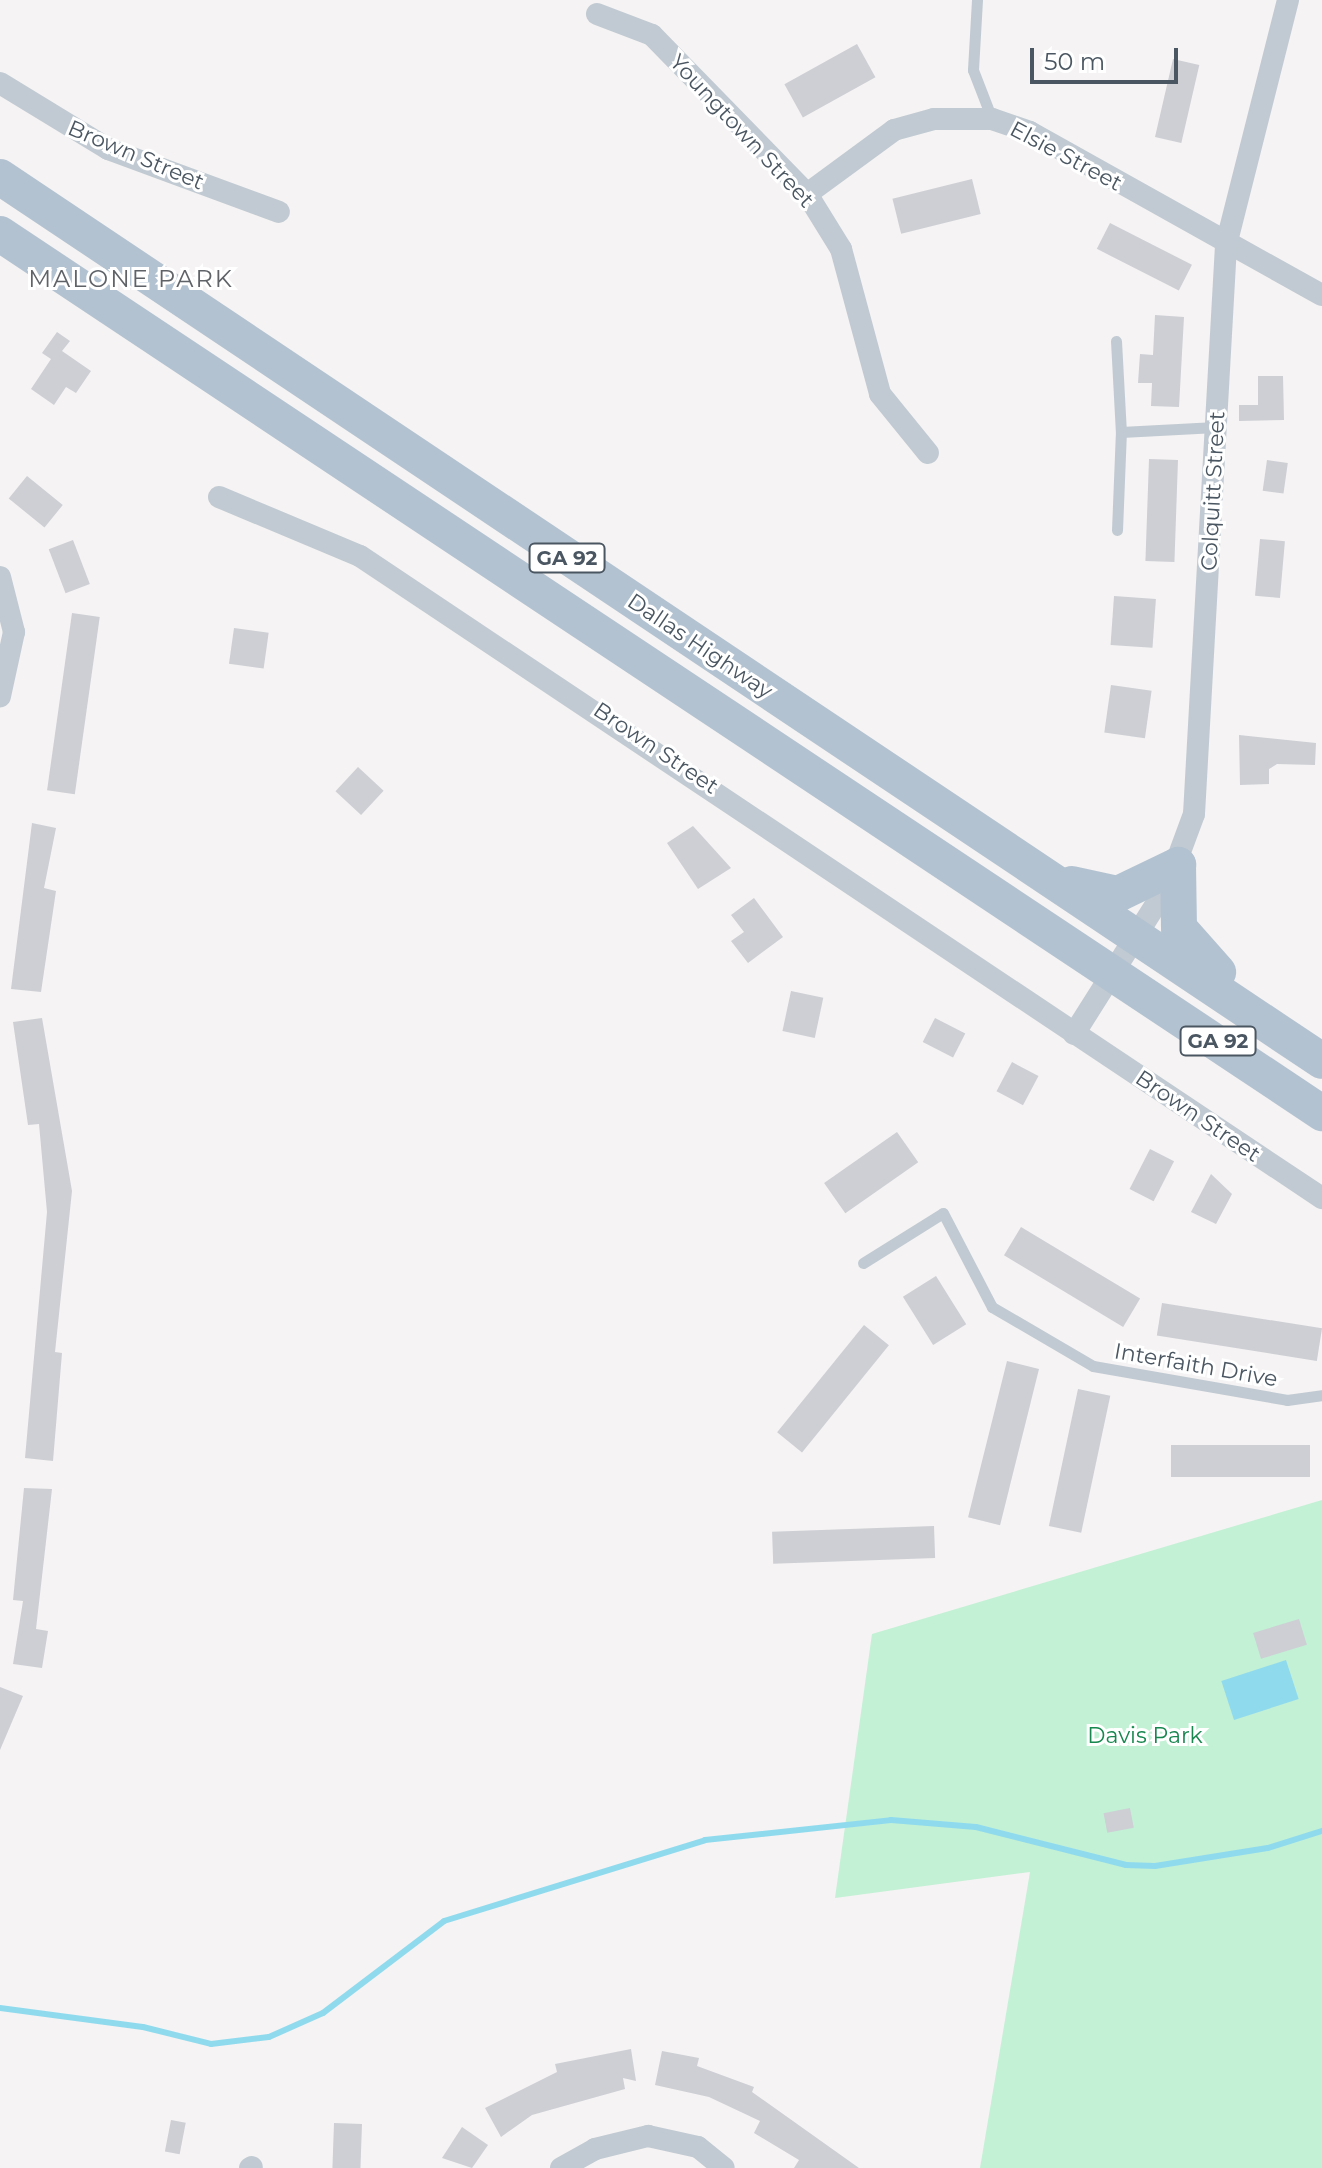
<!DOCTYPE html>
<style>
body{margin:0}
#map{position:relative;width:1322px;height:2168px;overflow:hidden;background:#f5f3f3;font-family:Montserrat,sans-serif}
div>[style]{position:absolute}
.green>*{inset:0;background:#c3f1d5}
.water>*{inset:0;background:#90daee;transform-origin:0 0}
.stream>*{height:6px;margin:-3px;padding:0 3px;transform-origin:3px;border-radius:3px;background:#90daee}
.building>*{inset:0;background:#cdcfd5;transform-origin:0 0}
.service>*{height:11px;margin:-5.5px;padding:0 5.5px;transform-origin:5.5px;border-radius:5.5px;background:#c1cad2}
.minor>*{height:22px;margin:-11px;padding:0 11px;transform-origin:11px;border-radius:11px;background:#c1cad2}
.primary>*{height:36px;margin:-18px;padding:0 18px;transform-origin:18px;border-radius:18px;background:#b3c2d1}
span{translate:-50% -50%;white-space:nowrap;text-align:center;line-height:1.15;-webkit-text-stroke:6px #fff;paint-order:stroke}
.shield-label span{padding:2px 6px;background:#fff;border:2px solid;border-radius:6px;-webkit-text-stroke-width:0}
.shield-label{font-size:20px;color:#4a5661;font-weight:700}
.street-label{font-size:22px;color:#4a5661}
.park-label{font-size:22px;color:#17864f}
.neighbourhood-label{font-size:24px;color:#5f6368;letter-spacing:2px}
.scale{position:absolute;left:1030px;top:48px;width:148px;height:36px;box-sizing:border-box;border:4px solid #4a5661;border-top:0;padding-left:10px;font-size:24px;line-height:28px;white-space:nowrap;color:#4a5661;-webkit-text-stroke:6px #fff;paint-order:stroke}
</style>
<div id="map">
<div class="green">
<div style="clip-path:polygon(1322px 1500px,1322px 2168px,980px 2168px,1030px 1872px,835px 1898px,872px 1634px)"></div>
</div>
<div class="water">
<div style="left:1286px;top:1660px;width:41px;height:68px;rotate:72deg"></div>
</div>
<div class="stream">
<div style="left:0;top:2008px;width:144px;rotate:7.6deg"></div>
<div style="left:143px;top:2027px;width:70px;rotate:14deg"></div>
<div style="left:211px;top:2044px;width:58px;rotate:-6.9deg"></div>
<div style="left:269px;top:2037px;width:59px;rotate:-24deg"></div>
<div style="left:323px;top:2013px;width:152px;rotate:-37.2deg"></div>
<div style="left:444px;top:1921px;width:273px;rotate:-17.2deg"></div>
<div style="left:705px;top:1840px;width:187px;rotate:-6.1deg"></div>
<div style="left:891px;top:1820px;width:85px;rotate:4.7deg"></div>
<div style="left:976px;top:1827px;width:155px;rotate:14.2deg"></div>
<div style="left:1126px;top:1865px;width:29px;rotate:2deg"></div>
<div style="left:1155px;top:1866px;width:114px;rotate:-9.1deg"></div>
<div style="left:1268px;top:1848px;width:57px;rotate:-17.5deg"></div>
</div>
<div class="building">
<div style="left:857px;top:44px;width:38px;height:83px;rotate:61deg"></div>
<div style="left:1173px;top:59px;width:27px;height:80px;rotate:13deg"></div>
<div style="left:972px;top:179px;width:36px;height:82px;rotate:76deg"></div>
<div style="left:1110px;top:223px;width:92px;height:29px;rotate:27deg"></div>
<div style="clip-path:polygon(1155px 315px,1184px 317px,1179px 407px,1151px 406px,1152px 383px,1138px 383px,1140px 354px,1153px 355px)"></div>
<div style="clip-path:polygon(57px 332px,70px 341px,62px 351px,91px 371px,76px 393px,66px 387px,54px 405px,31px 389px,51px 359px,42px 353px)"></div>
<div style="clip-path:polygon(1258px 376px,1283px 376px,1284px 420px,1239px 421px,1239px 405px,1258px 405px)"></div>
<div style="left:1149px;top:459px;width:29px;height:102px;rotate:2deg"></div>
<div style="left:1267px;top:460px;width:21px;height:31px;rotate:8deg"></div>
<div style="left:27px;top:476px;width:46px;height:29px;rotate:39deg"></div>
<div style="left:1260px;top:539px;width:25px;height:57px;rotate:5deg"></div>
<div style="left:73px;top:540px;width:47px;height:26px;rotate:69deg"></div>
<div style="left:1114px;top:596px;width:42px;height:49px;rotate:4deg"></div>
<div style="left:72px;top:613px;width:28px;height:179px;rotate:8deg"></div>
<div style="left:234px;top:628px;width:35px;height:36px;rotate:8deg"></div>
<div style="left:1111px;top:685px;width:41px;height:48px;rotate:8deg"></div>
<div style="clip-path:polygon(1239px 735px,1316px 743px,1315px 765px,1277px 764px,1269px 769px,1269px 784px,1240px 785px)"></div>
<div style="left:358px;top:767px;width:35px;height:33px;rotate:43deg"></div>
<div style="clip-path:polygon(32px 823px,56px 828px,44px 888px,56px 891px,41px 992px,11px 989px)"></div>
<div style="clip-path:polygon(693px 826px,731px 868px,698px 889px,667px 843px)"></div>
<div style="clip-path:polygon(754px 898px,783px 937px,748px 963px,731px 941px,744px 932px,731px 915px)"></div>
<div style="left:791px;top:991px;width:33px;height:41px;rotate:12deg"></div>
<div style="clip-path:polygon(42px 1018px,72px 1191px,55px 1352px,62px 1353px,53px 1461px,25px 1458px,47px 1212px,39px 1124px,28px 1125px,13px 1022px)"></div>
<div style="left:935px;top:1018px;width:34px;height:27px;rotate:27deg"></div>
<div style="left:1012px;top:1062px;width:30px;height:33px;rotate:28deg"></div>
<div style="left:897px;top:1132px;width:37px;height:89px;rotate:55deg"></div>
<div style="left:1150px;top:1149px;width:27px;height:45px;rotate:27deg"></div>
<div style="clip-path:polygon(1211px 1174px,1232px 1194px,1216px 1224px,1191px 1212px)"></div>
<div style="left:1021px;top:1227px;width:139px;height:33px;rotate:31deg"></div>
<div style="left:936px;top:1276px;width:57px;height:39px;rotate:58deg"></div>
<div style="left:1162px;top:1303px;width:162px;height:33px;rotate:9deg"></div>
<div style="left:864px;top:1325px;width:32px;height:138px;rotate:39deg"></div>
<div style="left:1007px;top:1361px;width:33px;height:161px;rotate:14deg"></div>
<div style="left:1078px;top:1389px;width:33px;height:140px;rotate:12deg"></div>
<div style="left:1171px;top:1445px;width:139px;height:32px"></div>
<div style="clip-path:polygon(24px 1488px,52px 1489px,36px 1629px,48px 1631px,42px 1668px,13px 1664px,23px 1601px,13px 1600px)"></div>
<div style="left:934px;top:1526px;width:32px;height:162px;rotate:88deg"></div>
<div style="left:1299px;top:1619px;width:27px;height:48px;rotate:73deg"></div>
<div style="clip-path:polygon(0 1687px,23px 1696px,0 1750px)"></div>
<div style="left:1130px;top:1808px;width:20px;height:27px;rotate:79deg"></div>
<div style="clip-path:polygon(631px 2049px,636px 2081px,623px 2078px,625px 2089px,532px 2115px,501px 2137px,485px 2108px,557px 2072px,555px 2064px)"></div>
<div style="clip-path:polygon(662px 2051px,699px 2058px,697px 2066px,754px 2087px,752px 2092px,859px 2168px,794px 2168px,799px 2160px,754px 2133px,760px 2121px,709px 2097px,655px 2085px)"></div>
<div style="left:171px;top:2120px;width:15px;height:32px;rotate:11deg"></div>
<div style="left:334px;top:2123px;width:28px;height:45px;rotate:2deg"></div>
<div style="clip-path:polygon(462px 2127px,488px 2145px,472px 2168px,442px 2158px)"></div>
</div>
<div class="service">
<div style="left:977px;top:0;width:70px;rotate:93.3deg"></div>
<div style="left:973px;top:70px;width:53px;rotate:68.8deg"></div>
<div style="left:1116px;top:341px;width:91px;rotate:86.9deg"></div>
<div style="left:1117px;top:530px;width:98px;rotate:-87.7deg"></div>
<div style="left:1121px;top:432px;width:95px;rotate:-3deg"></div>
<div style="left:863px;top:1263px;width:94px;rotate:-32deg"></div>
<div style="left:943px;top:1213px;width:106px;rotate:62.5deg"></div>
<div style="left:992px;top:1307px;width:117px;rotate:30.3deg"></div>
<div style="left:1093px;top:1366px;width:197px;rotate:9.9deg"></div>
<div style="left:1287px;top:1400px;width:35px;rotate:-8deg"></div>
</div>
<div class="minor">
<div style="left:597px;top:14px;width:59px;rotate:20.9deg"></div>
<div style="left:652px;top:35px;width:222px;rotate:45.7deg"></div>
<div style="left:807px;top:194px;width:65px;rotate:58.3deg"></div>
<div style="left:841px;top:249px;width:150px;rotate:74.9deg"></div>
<div style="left:880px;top:394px;width:76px;rotate:50.9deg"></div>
<div style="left:0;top:83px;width:127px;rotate:31.4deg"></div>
<div style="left:108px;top:149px;width:182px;rotate:20.2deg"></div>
<div style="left:807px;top:194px;width:108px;rotate:-36.3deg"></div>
<div style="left:894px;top:130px;width:41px;rotate:-15.4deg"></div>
<div style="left:934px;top:119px;width:58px"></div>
<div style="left:992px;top:119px;width:40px;rotate:18.9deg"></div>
<div style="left:1030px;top:132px;width:334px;rotate:29.2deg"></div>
<div style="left:219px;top:497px;width:153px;rotate:22.7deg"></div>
<div style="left:360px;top:556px;width:1157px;rotate:33.72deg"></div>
<div style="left:0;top:577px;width:57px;rotate:75.7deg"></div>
<div style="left:14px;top:632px;width:66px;rotate:102.3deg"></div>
<div style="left:1074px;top:1034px;width:174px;rotate:-57.7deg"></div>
<div style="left:1167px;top:887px;width:78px;rotate:-69.7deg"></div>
<div style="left:1194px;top:814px;width:570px;rotate:-86.78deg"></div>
<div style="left:1226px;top:245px;width:253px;rotate:-75.8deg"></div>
<div style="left:250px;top:2168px;width:2px;rotate:-27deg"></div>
<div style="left:561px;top:2168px;width:39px;rotate:-29deg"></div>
<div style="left:595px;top:2149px;width:55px;rotate:-13.8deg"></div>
<div style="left:648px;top:2136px;width:51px;rotate:12.4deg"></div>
<div style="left:698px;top:2147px;width:33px;rotate:39deg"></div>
</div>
<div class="primary">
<div style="left:0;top:177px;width:1590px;rotate:33.77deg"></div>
<div style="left:0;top:234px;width:1588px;rotate:33.62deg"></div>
<div style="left:1178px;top:865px;width:63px;rotate:89.1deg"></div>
<div style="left:1179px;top:928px;width:59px;rotate:48.4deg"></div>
<div style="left:1072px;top:884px;width:47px;rotate:12.3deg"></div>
<div style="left:1118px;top:894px;width:67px;rotate:-25.8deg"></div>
</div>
<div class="shield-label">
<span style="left:567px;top:558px">GA 92</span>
<span style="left:1218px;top:1041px">GA 92</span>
</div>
<div class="street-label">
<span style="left:742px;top:131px;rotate:47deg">Youngtown Street</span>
<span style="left:136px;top:155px;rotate:23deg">Brown Street</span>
<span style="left:1066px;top:156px;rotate:28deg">Elsie Street</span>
<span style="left:1213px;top:491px;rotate:-87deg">Colquitt Street</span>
<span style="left:700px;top:646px;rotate:34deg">Dallas Highway</span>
<span style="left:656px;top:748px;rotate:34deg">Brown Street</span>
<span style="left:1198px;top:1116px;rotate:34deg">Brown Street</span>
<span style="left:1196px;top:1365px;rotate:10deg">Interfaith Drive</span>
</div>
<div class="park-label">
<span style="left:1145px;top:1736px">Davis Park</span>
</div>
<div class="neighbourhood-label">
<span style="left:131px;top:279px">MALONE PARK</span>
</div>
<div class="scale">50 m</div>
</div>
